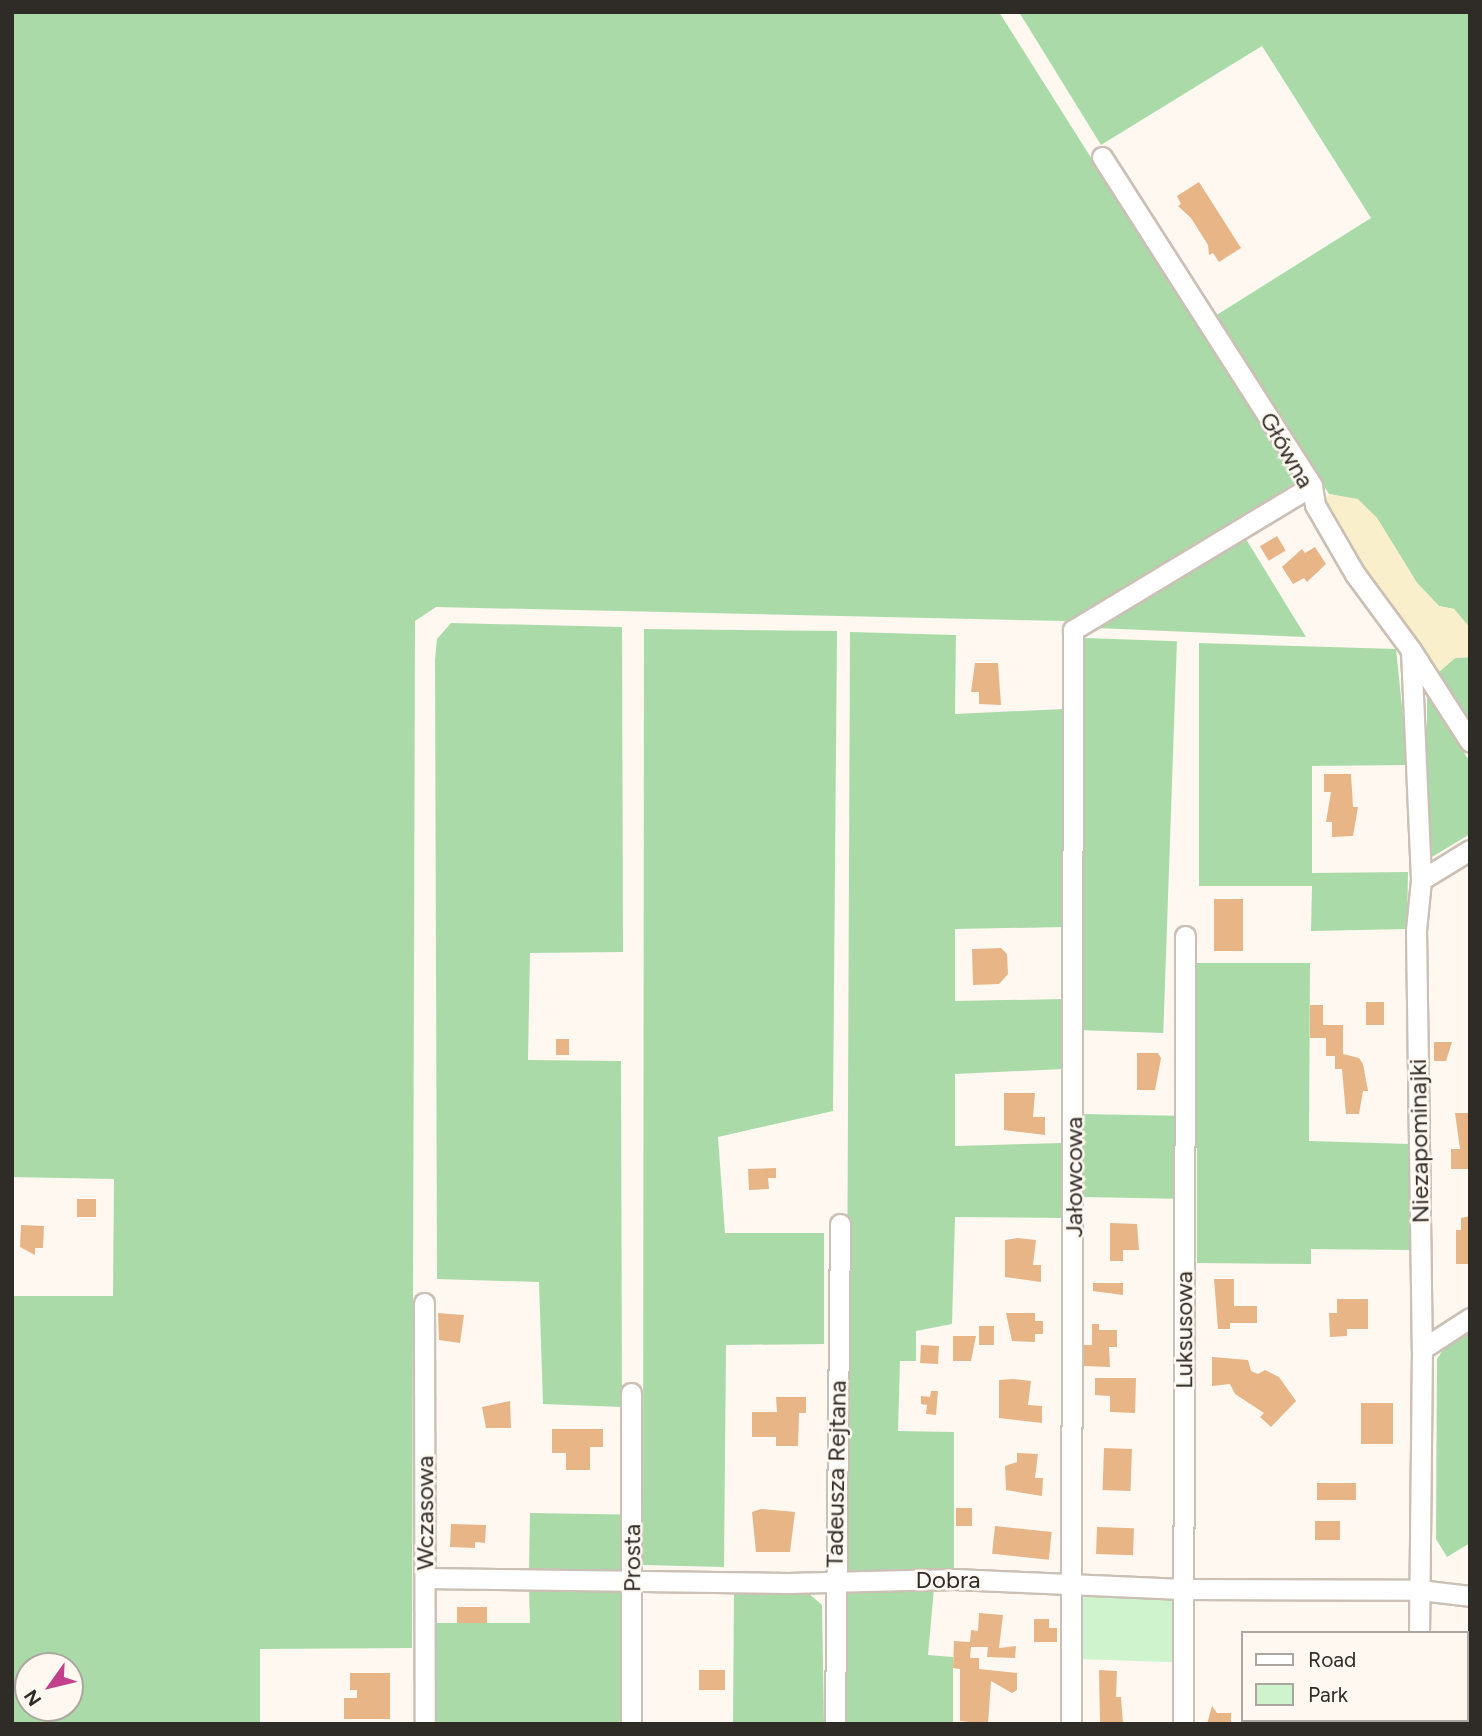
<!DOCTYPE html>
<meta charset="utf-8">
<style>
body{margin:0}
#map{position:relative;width:1482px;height:1736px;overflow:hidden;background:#fef8f1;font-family:Figtree,sans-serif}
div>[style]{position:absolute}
.green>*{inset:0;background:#cef3cd;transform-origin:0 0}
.forest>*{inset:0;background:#aadaa8;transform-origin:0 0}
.sand>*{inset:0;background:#f9efca}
.building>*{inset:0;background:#e8b587;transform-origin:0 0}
.roads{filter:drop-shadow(2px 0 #cbc0b5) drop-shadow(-2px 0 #cbc0b5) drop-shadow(0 2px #cbc0b5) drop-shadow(0 -2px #cbc0b5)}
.minor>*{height:19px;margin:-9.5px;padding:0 9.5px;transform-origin:9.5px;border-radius:9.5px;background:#fff}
span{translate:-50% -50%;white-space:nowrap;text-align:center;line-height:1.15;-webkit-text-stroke:5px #fef8f1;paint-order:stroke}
.street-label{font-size:24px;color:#2f2b26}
.frame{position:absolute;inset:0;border:14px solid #2f2b26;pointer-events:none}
.legend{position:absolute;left:1241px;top:1631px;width:228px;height:91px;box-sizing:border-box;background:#fef8f1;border:2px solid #aba6a0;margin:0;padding:9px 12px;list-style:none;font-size:21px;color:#2f2b26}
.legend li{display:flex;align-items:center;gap:14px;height:35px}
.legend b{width:35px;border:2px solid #aba6a0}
.north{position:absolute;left:14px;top:1652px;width:70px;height:70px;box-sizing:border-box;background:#fef8f1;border:2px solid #aba6a0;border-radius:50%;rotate:236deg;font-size:19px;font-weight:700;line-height:28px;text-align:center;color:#2f2b26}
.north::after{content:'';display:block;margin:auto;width:24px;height:32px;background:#c3418a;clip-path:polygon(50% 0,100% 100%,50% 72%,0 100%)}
</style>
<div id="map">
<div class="green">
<div style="left:1081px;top:1592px;width:95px;height:67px;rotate:2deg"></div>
</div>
<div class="forest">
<div style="clip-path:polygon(evenodd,12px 12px,999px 12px,1296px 482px,1089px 612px,1065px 621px,436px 607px,415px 621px,412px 1648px,260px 1649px,260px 1724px,12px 1724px,12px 1296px,113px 1296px,114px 1179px,12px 1177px,12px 12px,28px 1666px,70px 1666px,70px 1708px,28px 1708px,28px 1666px)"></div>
<div style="clip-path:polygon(1019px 12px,1470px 12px,1470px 628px,1454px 609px,1439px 606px,1417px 583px,1377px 518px,1358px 500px,1329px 494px,1215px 316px,1371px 218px,1262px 46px,1101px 145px)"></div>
<div style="clip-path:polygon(1246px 539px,1306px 637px,1096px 628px)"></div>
<div style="clip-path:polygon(451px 623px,622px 627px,623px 952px,530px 953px,528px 1060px,621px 1061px,622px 1407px,543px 1404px,539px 1282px,437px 1279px,435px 660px,437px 639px)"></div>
<div style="clip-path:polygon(644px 629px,837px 631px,833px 1111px,718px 1137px,725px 1233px,824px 1233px,824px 1344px,726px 1345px,724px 1567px,643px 1565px)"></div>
<div style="clip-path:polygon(850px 632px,956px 635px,955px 714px,1064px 709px,1065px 927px,955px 929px,955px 1001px,1066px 999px,1064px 1069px,955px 1074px,955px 1146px,1063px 1143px,1064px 1218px,955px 1217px,952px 1324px,916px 1331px,916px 1361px,900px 1361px,898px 1431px,954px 1432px,954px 1570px,846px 1571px)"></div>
<div style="left:1085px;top:638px;width:92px;height:392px;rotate:2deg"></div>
<div style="clip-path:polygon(1199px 643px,1396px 649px,1408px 765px,1312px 766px,1312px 873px,1408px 872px,1407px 929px,1311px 931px,1312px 886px,1199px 886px)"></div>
<div style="clip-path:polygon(1470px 657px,1470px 731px,1434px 676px,1455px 658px)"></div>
<div style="clip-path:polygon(1427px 693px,1470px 762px,1470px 834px,1427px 860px)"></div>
<div style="clip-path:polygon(1197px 963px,1310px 963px,1309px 1141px,1410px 1144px,1411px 1250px,1311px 1249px,1311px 1264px,1197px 1263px)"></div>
<div style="left:1082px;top:1114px;width:95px;height:83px;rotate:1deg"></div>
<div style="clip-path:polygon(1470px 1327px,1470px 1543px,1447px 1557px,1436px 1539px,1437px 1359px,1451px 1338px)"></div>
<div style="left:530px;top:1513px;width:92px;height:56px;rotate:1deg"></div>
<div style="clip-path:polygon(621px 1588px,620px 1724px,436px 1724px,436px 1623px,530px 1623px,529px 1589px)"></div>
<div style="clip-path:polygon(934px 1588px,928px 1655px,953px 1657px,953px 1724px,845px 1724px,845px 1592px)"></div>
<div style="clip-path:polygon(734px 1591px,807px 1592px,822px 1605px,824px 1724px,733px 1724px)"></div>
</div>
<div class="sand">
<div style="clip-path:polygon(1329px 494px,1358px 499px,1377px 518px,1417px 583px,1439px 606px,1454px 609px,1470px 628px,1470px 657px,1455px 658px,1434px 676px,1388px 613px,1322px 502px)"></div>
</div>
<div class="building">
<div style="clip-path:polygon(1199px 182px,1241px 248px,1219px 262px,1213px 253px,1209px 255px,1208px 245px,1191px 218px,1178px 206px,1181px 204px,1177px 196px)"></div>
<div style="left:1277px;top:536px;width:17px;height:20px;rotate:59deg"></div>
<div style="clip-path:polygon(1315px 547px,1326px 564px,1307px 582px,1304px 578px,1293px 584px,1282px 567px,1302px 549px,1305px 553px)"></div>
<div style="clip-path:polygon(975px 663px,998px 663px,1001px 705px,979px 704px,979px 692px,971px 692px)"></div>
<div style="clip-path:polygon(1324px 774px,1351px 774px,1353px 807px,1358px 807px,1353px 836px,1332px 837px,1332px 822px,1326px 822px,1331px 792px,1324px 792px)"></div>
<div style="left:1214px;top:899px;width:29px;height:52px"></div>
<div style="clip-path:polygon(1001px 948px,1007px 954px,1008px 974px,999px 984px,973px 985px,972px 949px)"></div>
<div style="left:1366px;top:1002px;width:18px;height:23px"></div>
<div style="clip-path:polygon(1310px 1005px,1323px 1005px,1323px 1025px,1343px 1025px,1343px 1054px,1359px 1058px,1363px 1064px,1368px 1091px,1363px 1091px,1359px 1114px,1346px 1114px,1342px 1069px,1335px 1069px,1335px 1056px,1326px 1056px,1326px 1038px,1310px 1038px)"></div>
<div style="left:556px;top:1039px;width:13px;height:16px"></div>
<div style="clip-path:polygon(1434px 1042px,1452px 1042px,1446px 1061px,1434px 1061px)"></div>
<div style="clip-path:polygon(1137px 1053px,1158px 1053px,1161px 1058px,1155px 1090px,1137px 1090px)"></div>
<div style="clip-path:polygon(1004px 1093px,1035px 1093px,1033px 1117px,1045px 1117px,1045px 1135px,1004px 1130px)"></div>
<div style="clip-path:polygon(1455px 1113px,1470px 1113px,1470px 1169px,1451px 1169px,1451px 1149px,1460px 1149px)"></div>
<div style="clip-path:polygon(776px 1168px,776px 1178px,768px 1178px,769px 1189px,749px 1190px,748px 1169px)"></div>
<div style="left:77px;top:1199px;width:19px;height:18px"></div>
<div style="clip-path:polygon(1470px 1216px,1470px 1264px,1456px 1264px,1456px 1230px,1461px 1230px,1461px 1218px)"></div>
<div style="clip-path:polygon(1110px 1223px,1137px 1224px,1139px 1250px,1123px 1250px,1123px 1261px,1110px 1261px)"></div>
<div style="clip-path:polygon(21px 1225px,44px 1226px,43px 1248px,35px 1248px,35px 1255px,20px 1247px)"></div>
<div style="clip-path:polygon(1018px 1238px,1036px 1240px,1033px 1265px,1041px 1265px,1041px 1282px,1005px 1277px,1005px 1240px)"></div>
<div style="clip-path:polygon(1214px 1279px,1234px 1279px,1234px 1306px,1257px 1306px,1257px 1323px,1230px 1323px,1230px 1329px,1218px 1329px)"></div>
<div style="clip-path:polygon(1093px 1283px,1123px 1283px,1123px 1295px,1093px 1291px)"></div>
<div style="clip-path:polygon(1337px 1299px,1368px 1299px,1368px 1329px,1347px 1329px,1347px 1336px,1330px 1337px,1329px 1313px,1337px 1313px)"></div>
<div style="clip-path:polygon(438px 1313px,464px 1315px,460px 1343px,439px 1340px)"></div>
<div style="clip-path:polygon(1006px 1313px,1035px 1313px,1035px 1321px,1043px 1321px,1043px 1334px,1035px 1334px,1035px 1342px,1012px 1341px)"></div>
<div style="clip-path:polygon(1092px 1324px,1099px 1324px,1099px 1330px,1117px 1330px,1117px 1347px,1109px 1347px,1110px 1367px,1081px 1366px,1082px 1345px,1092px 1345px)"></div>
<div style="left:979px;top:1326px;width:15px;height:19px"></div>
<div style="clip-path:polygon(953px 1336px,976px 1336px,971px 1361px,953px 1361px)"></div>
<div style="left:921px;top:1345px;width:18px;height:18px;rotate:3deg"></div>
<div style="clip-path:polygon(1212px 1357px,1248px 1360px,1251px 1371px,1258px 1374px,1265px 1370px,1279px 1377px,1296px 1401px,1271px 1427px,1260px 1417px,1264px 1413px,1235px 1394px,1230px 1384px,1212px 1386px)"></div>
<div style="clip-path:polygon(1095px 1378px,1136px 1378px,1135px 1413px,1110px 1412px,1110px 1396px,1095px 1395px)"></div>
<div style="clip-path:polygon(1013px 1379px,1031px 1381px,1028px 1405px,1042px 1406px,1042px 1423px,999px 1418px,999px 1380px)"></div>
<div style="clip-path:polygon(931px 1391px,938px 1391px,936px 1415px,926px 1414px,927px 1405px,921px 1404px,921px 1396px,930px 1397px)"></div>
<div style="clip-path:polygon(776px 1397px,806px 1397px,806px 1413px,799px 1413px,798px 1446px,776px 1446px,776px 1437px,752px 1437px,752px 1412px,777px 1412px)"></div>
<div style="clip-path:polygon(510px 1401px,511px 1428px,486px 1428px,482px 1407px)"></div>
<div style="left:1361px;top:1403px;width:32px;height:41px"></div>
<div style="clip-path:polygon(552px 1429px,603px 1429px,603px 1447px,590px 1447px,590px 1470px,566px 1470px,566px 1453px,552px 1453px)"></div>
<div style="left:1104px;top:1448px;width:28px;height:42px;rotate:2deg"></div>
<div style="clip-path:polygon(1017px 1453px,1038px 1454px,1035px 1478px,1043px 1478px,1042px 1496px,1006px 1490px,1005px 1466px,1017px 1462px)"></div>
<div style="left:1317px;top:1483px;width:39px;height:17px"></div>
<div style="left:956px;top:1508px;width:16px;height:18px"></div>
<div style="clip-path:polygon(761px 1509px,795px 1512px,790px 1552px,756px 1552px,752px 1512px)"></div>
<div style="left:1315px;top:1521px;width:25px;height:19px"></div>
<div style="clip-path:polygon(451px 1524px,486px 1525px,485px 1543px,475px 1542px,475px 1548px,450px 1547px)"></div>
<div style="left:995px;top:1526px;width:57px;height:28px;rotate:6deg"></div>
<div style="left:1097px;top:1527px;width:37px;height:27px;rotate:2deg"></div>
<div style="left:457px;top:1607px;width:30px;height:16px"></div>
<div style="clip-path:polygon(979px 1613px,1003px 1615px,999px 1648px,1016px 1646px,1015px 1658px,987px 1657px,988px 1647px,971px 1647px,970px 1658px,979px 1658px,979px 1669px,1017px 1673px,1017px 1690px,1012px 1693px,991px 1681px,988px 1724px,960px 1721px,960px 1669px,953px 1668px,954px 1641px,970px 1642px,971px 1630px,978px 1631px)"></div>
<div style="clip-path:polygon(1034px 1619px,1049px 1619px,1049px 1628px,1057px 1628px,1057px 1642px,1034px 1642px)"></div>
<div style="left:1466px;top:1655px;width:4px;height:43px"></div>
<div style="left:699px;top:1670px;width:26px;height:20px"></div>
<div style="clip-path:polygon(1099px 1670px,1117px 1671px,1116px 1697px,1121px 1697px,1123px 1724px,1100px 1723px)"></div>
<div style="clip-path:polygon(350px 1673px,390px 1673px,390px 1719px,344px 1719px,344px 1698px,357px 1698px,357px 1690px,350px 1690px)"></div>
<div style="clip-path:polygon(1212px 1706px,1217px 1713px,1231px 1713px,1231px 1724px,1207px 1724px)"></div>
</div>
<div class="roads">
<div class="minor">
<div style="left:1102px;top:157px;width:390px;rotate:57.4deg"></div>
<div style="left:1312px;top:486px;width:19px;rotate:81deg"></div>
<div style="left:1315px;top:505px;width:80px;rotate:59.9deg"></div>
<div style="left:1355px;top:574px;width:94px;rotate:53.6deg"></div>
<div style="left:1411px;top:650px;width:109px;rotate:57.3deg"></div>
<div style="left:1411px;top:650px;width:230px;rotate:87.5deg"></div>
<div style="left:1421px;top:880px;width:50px;rotate:95.7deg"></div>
<div style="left:1416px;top:930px;width:419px;rotate:89.2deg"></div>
<div style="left:1422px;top:1349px;width:284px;rotate:90.6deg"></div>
<div style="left:1421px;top:880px;width:57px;rotate:-31.5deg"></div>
<div style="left:424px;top:1303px;width:421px;rotate:89.9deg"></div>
<div style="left:1422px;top:1349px;width:57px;rotate:-32.9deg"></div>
<div style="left:631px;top:1393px;width:331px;rotate:90deg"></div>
<div style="left:425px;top:1578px;width:363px;rotate:0.8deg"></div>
<div style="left:788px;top:1583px;width:166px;rotate:-1.4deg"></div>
<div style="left:954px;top:1579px;width:229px;rotate:2.5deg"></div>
<div style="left:1183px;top:1589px;width:237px;rotate:0.2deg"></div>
<div style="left:1420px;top:1590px;width:50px;rotate:6.8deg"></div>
<div style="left:835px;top:1724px;width:500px;rotate:-89.43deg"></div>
<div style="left:1071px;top:1724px;width:1094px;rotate:-89.9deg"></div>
<div style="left:1073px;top:630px;width:279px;rotate:-31.1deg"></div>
<div style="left:1183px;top:1724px;width:788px;rotate:-89.85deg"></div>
<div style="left:1418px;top:1724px;width:4px;rotate:-90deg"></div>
</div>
</div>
<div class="street-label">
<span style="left:1287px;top:450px;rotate:60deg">Główna</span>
<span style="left:1419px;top:1141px;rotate:-91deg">Niezapominajki</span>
<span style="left:1074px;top:1177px;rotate:-90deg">Jałowcowa</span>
<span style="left:1184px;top:1330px;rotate:-90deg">Luksusowa</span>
<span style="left:836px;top:1474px;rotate:-89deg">Tadeusza Rejtana</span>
<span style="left:425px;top:1513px;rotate:-90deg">Wczasowa</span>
<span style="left:632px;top:1558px;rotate:-90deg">Prosta</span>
<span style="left:948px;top:1580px">Dobra</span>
</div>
<div class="frame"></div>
<ul class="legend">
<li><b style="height:9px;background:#fff"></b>Road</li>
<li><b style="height:19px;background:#cef3cd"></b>Park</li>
</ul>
<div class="north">N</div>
</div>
